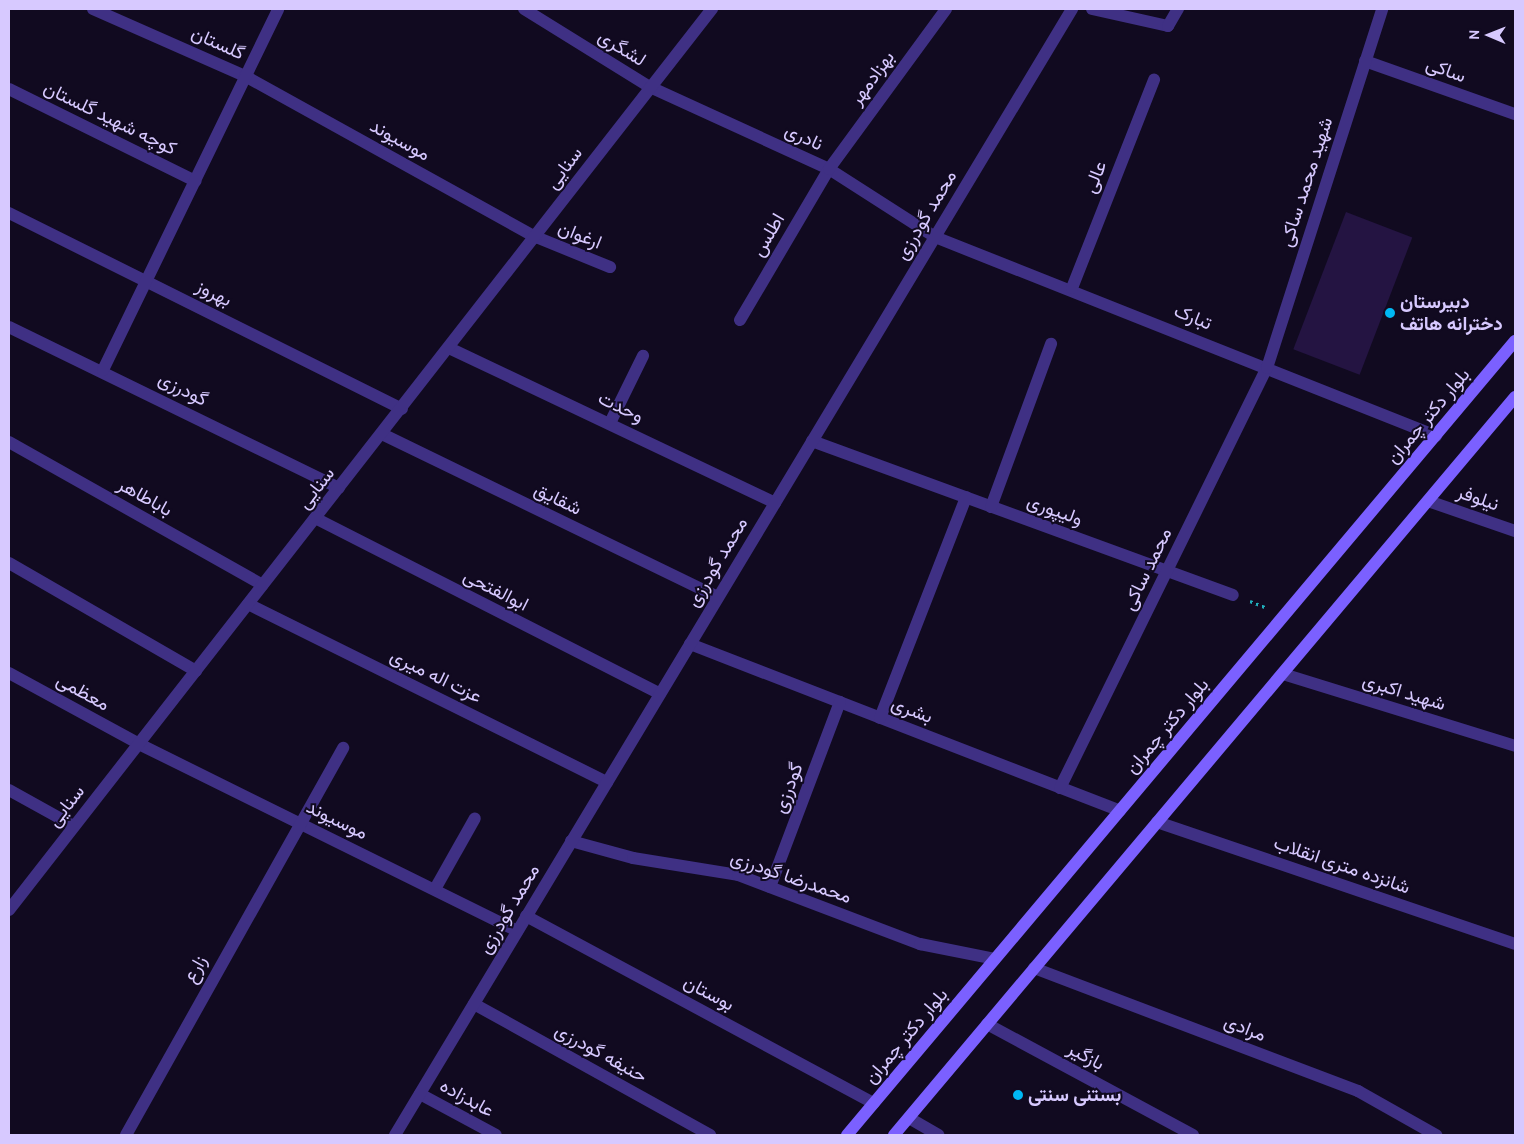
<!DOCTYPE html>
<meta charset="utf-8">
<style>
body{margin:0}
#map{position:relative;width:1524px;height:1144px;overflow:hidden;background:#110a20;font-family:Cabin,Vazirmatn,sans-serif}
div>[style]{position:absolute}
.building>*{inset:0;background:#241442;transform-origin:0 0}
.path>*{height:3px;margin-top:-1.5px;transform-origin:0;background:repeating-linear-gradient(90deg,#21aebb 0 2.5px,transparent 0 6.5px)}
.service>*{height:12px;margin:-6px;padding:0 6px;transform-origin:6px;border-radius:6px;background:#3f3084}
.minor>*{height:12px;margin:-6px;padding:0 6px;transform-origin:6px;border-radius:6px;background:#3f3084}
.tertiary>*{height:12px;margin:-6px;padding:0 6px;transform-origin:6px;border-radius:6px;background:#3f3084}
.secondary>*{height:12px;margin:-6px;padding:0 6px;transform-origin:6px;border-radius:6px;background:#7b60ff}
.dots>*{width:14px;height:14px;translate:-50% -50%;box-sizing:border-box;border:2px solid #110a20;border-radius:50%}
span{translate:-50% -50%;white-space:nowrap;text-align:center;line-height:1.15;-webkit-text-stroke:4px #110a20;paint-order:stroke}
.street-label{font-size:19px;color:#d7c9ff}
.poi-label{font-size:19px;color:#d7c9ff;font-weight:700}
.left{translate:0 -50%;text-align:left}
.frame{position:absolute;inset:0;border:10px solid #d7c9ff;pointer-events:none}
.north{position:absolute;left:1464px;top:10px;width:50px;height:50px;-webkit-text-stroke:4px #110a20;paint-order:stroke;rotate:271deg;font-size:14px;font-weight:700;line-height:20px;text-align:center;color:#d7c9ff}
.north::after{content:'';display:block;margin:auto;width:18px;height:22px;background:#d7c9ff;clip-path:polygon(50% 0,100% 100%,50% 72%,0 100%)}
</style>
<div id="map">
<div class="building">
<div style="left:1346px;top:212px;width:71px;height:147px;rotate:21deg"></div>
</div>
<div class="path">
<div style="left:1250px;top:601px;width:16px;rotate:22deg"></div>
</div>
<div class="service">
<div style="left:536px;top:237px;width:80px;rotate:22.1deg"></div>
<div style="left:610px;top:423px;width:75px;rotate:-63.8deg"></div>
</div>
<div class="minor">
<div style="left:93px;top:9px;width:166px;rotate:23.8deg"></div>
<div style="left:245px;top:76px;width:333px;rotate:29deg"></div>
<div style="left:524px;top:9px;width:148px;rotate:31.8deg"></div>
<div style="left:650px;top:87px;width:197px;rotate:24.6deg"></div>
<div style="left:829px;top:169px;width:126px;rotate:32.7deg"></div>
<div style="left:935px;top:237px;width:539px;rotate:21.66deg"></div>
<div style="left:1092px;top:9px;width:78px;rotate:12.6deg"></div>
<div style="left:1168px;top:26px;width:20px;rotate:-60deg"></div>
<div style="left:1365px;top:61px;width:159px;rotate:19.5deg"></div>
<div style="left:9px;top:89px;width:208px;rotate:26.3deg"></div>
<div style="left:9px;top:213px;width:439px;rotate:26.5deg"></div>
<div style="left:1072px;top:288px;width:224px;rotate:-68.5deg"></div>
<div style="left:740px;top:320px;width:175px;rotate:-59.5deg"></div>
<div style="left:829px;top:169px;width:198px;rotate:-53.8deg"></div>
<div style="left:9px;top:327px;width:367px;rotate:26deg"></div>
<div style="left:449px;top:348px;width:361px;rotate:25.4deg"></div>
<div style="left:103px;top:370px;width:401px;rotate:-64.1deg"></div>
<div style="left:382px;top:434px;width:373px;rotate:25.9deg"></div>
<div style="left:812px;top:441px;width:448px;rotate:20.1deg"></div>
<div style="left:9px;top:442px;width:291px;rotate:29.4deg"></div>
<div style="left:1428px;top:501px;width:92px;rotate:19deg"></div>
<div style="left:991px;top:507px;width:174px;rotate:-69.8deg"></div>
<div style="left:315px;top:518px;width:387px;rotate:27deg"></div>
<div style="left:9px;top:563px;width:216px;rotate:30deg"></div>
<div style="left:248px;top:604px;width:401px;rotate:26.4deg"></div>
<div style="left:690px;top:644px;width:461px;rotate:21.2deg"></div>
<div style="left:9px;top:673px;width:148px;rotate:28.6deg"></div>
<div style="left:139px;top:744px;width:422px;rotate:26.3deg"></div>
<div style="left:1283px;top:674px;width:243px;rotate:17.2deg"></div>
<div style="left:880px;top:718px;width:237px;rotate:-68.7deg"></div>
<div style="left:1060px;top:788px;width:468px;rotate:-63.8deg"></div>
<div style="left:1267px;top:368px;width:377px;rotate:-72.2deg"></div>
<div style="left:9px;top:790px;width:74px;rotate:29deg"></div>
<div style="left:571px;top:841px;width:64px;rotate:15.3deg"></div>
<div style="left:633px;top:858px;width:106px;rotate:9.2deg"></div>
<div style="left:738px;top:875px;width:195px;rotate:20.8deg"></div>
<div style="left:920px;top:944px;width:76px;rotate:11.3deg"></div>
<div style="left:770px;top:887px;width:198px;rotate:-69.3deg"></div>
<div style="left:435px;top:889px;width:81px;rotate:-60.6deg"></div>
<div style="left:526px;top:916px;width:395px;rotate:28.3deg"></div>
<div style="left:1034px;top:968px;width:347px;rotate:20.8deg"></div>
<div style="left:1358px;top:1091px;width:90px;rotate:29.4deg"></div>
<div style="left:474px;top:1004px;width:270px;rotate:29deg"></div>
<div style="left:987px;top:1024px;width:234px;rotate:28.3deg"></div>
<div style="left:420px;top:1094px;width:86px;rotate:28.3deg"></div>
<div style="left:909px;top:1118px;width:34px;rotate:30deg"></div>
<div style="left:126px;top:1135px;width:444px;rotate:-60.7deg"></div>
<div style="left:395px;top:1135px;width:1314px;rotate:-58.98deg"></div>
</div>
<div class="tertiary">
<div style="left:1157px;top:822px;width:378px;rotate:18.8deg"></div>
<div style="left:9px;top:910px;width:1143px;rotate:-52.04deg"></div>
</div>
<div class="secondary">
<div style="left:847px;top:1135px;width:1038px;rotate:-49.93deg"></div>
<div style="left:894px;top:1135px;width:965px;rotate:-49.92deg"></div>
</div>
<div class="dots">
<div style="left:1390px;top:313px;background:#00b8f4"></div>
<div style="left:1018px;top:1095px;background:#00b8f4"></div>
</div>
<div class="street-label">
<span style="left:218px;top:43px;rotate:24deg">گلستان</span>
<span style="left:622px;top:48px;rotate:32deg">لشگری</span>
<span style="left:1446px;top:70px;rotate:20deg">ساکی</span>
<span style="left:872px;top:78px;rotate:-54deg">بهزادمهر</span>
<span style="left:110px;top:118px;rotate:26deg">کوچه شهید گلستان</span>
<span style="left:804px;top:137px;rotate:25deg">نادری</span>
<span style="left:400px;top:140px;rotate:29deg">موسیوند</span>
<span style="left:564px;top:168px;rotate:-53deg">سنایی</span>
<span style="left:1095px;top:177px;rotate:-68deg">عالی</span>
<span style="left:1306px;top:182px;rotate:-72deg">شهید محمد ساکی</span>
<span style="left:926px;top:215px;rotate:-59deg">محمد گودرزی</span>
<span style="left:580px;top:235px;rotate:22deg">ارغوان</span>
<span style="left:768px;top:235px;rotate:-60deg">اطلس</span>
<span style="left:214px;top:293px;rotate:27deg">بهروز</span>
<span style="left:1193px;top:317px;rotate:22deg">تبارک</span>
<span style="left:183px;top:389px;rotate:27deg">گودرزی</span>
<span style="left:621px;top:407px;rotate:26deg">وحدت</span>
<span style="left:1428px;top:416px;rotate:-50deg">بلوار دکتر چمران</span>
<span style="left:316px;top:488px;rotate:-52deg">سنایی</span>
<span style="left:145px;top:497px;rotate:29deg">باباطاهر</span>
<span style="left:1478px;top:498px;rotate:19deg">نیلوفر</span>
<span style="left:558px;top:499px;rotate:26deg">شقایق</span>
<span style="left:1055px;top:510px;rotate:20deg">ولیپوری</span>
<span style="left:717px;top:562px;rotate:-59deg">محمد گودرزی</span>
<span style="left:1147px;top:569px;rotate:-64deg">محمد ساکی</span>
<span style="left:496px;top:590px;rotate:27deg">ابوالفتحی</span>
<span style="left:436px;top:676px;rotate:26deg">عزت اله میری</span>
<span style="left:83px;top:692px;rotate:29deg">معظمی</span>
<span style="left:1404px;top:692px;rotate:17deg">شهید اکبری</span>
<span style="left:912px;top:710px;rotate:21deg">بشری</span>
<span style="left:1167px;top:726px;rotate:-50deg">بلوار دکتر چمران</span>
<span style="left:788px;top:788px;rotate:-69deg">گودرزی</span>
<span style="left:66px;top:806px;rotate:-52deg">سنایی</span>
<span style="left:337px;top:820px;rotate:26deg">موسیوند</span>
<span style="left:1342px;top:865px;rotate:19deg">شانزده متری انقلاب</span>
<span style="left:791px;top:877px;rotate:19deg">محمدرضا گودرزی</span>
<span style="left:509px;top:909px;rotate:-59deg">محمد گودرزی</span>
<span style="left:195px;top:969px;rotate:-61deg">زارع</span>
<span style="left:709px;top:993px;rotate:28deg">بوستان</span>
<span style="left:1245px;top:1028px;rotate:21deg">مرادی</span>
<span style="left:906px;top:1036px;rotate:-50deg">بلوار دکتر چمران</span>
<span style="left:601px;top:1053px;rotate:29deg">حنیفه گودرزی</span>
<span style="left:1086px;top:1056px;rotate:28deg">بازگیر</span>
<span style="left:467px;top:1098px;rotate:29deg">عابدزاده</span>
</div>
<div class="poi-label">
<span class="left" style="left:1400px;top:313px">دبیرستان<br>دخترانه هاتف</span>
<span class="left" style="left:1028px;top:1095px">بستنی سنتی</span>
</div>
<div class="frame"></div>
<div class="north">N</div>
</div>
